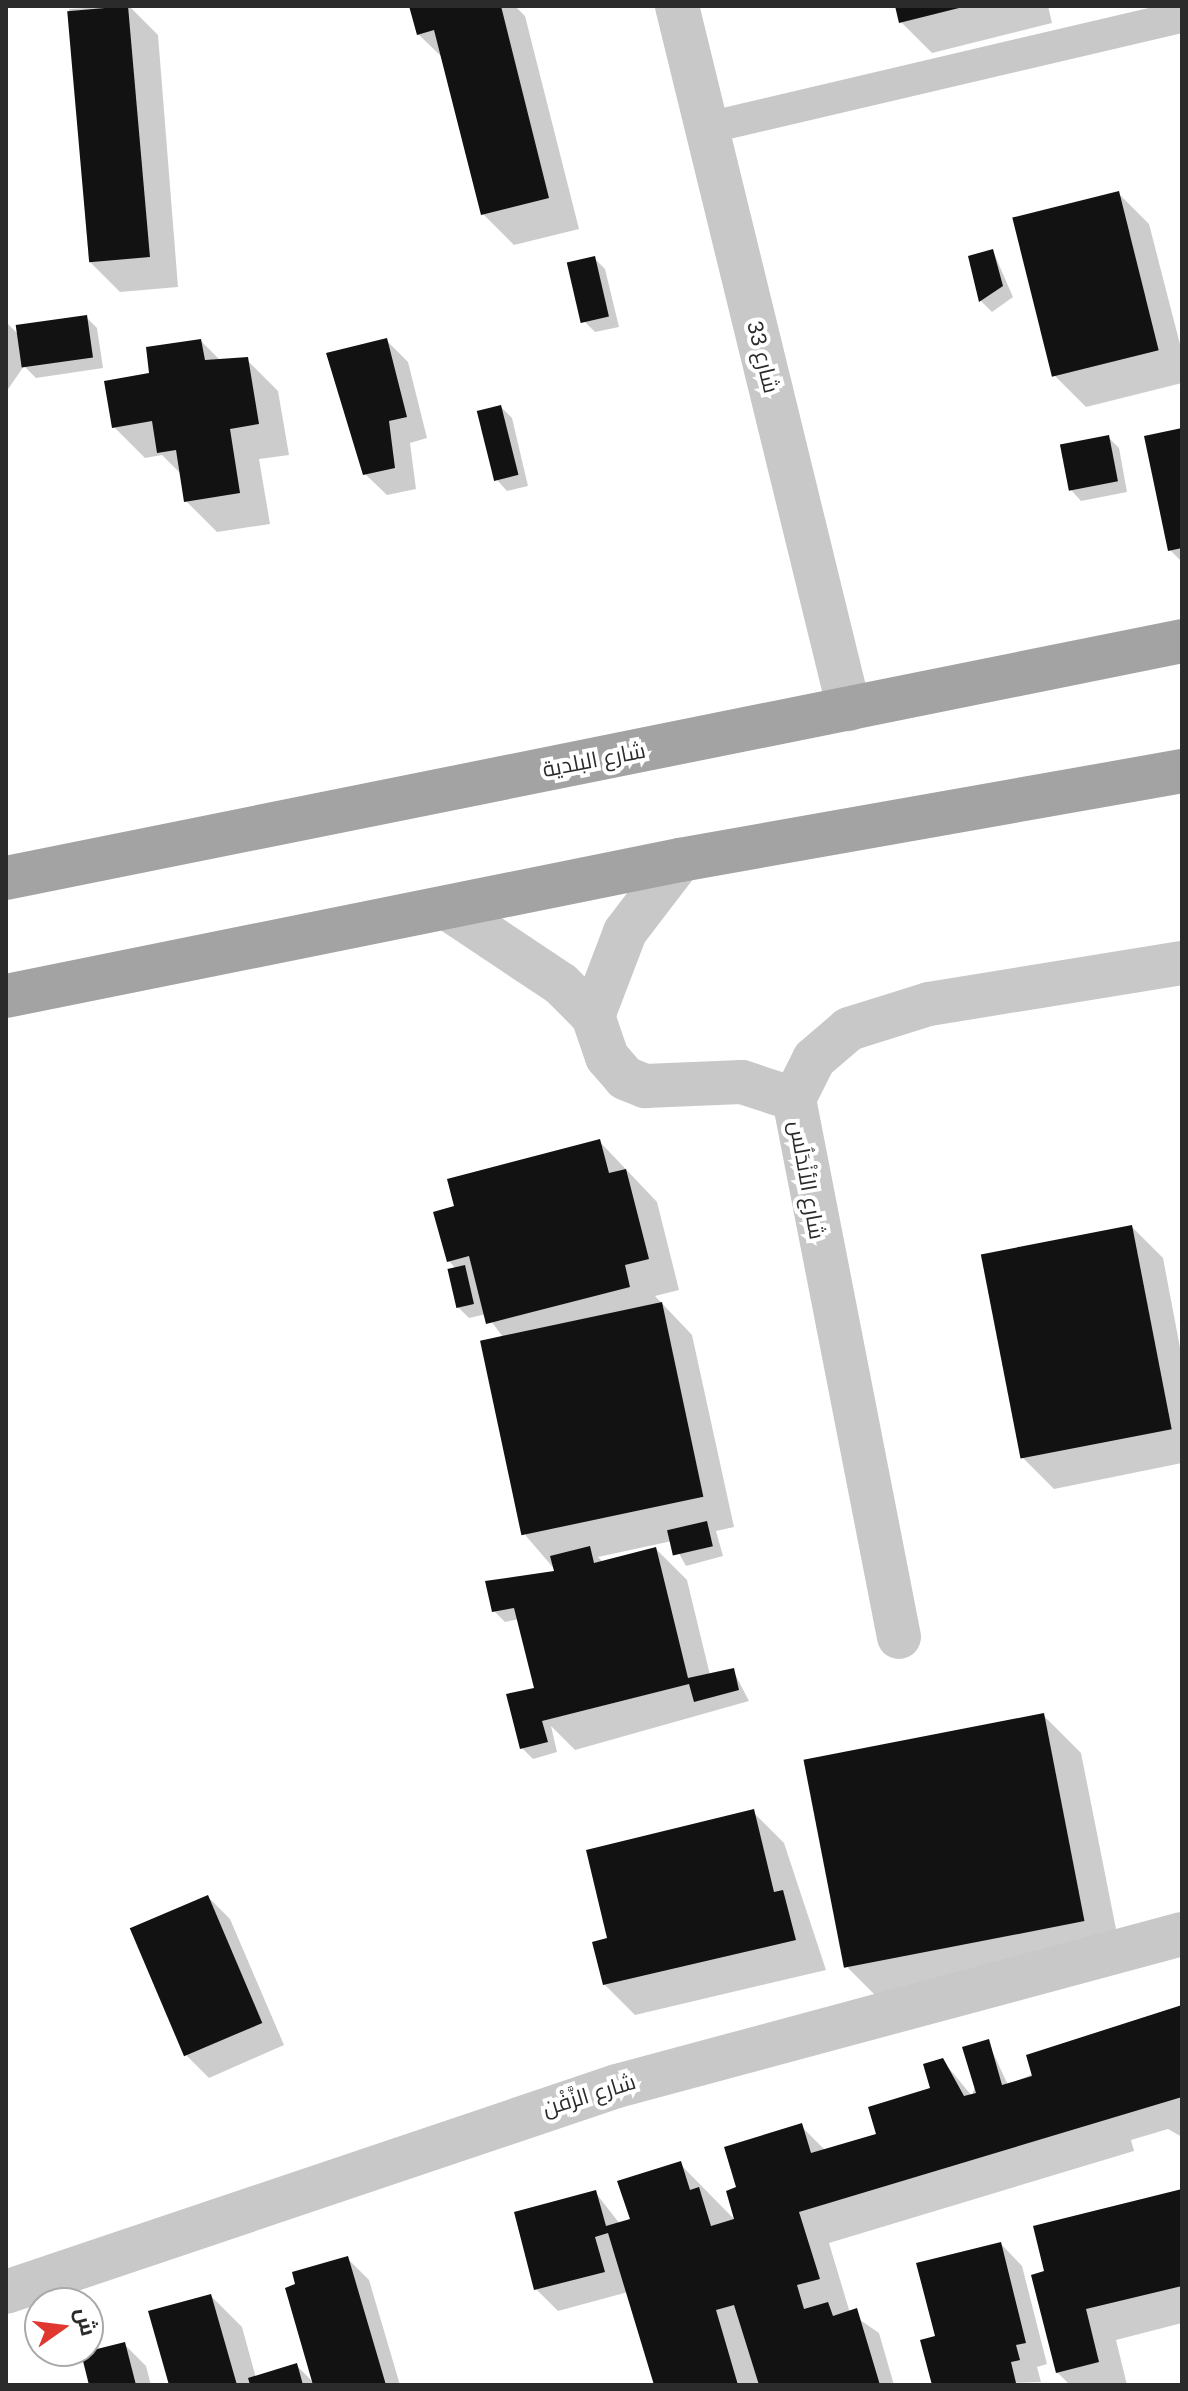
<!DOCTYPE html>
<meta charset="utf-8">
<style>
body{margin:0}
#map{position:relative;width:1188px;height:2391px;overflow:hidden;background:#fff;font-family:Helvetica,Cairo,sans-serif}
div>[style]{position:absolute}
.shadow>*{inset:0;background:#0003}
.building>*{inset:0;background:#121212;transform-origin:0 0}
.lane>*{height:32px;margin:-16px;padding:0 16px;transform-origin:16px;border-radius:16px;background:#c8c8c8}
.street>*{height:44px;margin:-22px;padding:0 22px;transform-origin:22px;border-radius:22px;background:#c8c8c8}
.primary>*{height:44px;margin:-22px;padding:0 22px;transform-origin:22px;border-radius:22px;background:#a3a3a3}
span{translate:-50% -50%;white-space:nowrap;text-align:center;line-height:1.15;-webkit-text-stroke:8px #fff;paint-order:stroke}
.street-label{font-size:22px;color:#2b2b2b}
.frame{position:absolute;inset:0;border:8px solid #2b2b2b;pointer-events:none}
.north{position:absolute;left:24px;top:2287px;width:80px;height:80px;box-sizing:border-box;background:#fff;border:2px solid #aaa;border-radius:50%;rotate:76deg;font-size:22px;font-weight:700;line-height:32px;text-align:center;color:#2b2b2b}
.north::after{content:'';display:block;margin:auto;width:28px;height:36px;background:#e03830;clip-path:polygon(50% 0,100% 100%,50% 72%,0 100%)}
</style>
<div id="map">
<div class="shadow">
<div style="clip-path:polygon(129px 6px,158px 35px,178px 287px,120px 292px,89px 261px,69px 9px)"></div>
<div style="clip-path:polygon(389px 6px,515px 6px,525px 16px,579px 229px,514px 245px,483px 214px,444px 59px,418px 34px,412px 6px)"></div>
<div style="clip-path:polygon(897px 6px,1048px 6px,1052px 23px,932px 53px,901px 22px)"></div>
<div style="clip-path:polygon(1118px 193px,1149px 224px,1182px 352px,1182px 383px,1086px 407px,1055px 376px)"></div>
<div style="clip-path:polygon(993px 251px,1013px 297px,992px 312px,981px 301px,970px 258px)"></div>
<div style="clip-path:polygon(594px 258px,605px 269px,619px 327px,595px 332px,584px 321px)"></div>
<div style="clip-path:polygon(86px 317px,97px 328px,103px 368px,36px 378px,24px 366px,6px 392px,6px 322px,20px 336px)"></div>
<div style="clip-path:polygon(386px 340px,408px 362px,427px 438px,410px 443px,416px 489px,387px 495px,365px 474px)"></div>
<div style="clip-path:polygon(201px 341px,221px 361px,247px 360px,278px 391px,289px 455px,259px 459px,270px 524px,217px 532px,186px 501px,182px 475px,162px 455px,145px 458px,114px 427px,152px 375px)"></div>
<div style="clip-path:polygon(501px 407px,512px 418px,528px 486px,507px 491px,497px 480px)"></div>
<div style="clip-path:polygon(1182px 430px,1182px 562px,1170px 550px)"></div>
<div style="clip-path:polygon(1108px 437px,1119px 448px,1127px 492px,1081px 501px,1071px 490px)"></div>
<div style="clip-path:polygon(600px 1142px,657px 1202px,679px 1290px,655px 1296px,692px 1335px,734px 1527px,716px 1531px,723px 1556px,686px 1566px,672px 1541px,598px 1557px,603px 1562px,656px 1549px,687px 1580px,710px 1675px,733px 1670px,749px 1701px,575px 1750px,551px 1726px,557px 1752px,533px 1759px,522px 1748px,536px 1689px,519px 1619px,505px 1622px,494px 1611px,557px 1572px,526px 1536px,505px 1340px,486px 1314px,469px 1318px,458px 1307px,456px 1269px,449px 1261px,456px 1208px)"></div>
<div style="clip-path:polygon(1132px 1227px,1163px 1258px,1182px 1358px,1182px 1463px,1054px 1489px,1023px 1458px)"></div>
<div style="clip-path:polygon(1043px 1715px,1081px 1753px,1122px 1959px,886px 2006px,848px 1968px)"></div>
<div style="clip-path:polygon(753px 1812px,784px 1843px,826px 1970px,635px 2015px,604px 1984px,609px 1940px)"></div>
<div style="clip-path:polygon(208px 1897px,230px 1919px,284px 2045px,209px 2078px,187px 2056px)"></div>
<div style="clip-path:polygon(1182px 2007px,1182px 2137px,1168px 2129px,1131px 2140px,1134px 2151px,829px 2243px,850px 2313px,879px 2333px,894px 2385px,656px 2385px,628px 2292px,558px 2311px,536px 2289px,595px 2192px,620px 2224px,632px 2221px,680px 2164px,736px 2221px,739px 2189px,801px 2126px,826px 2151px,878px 2135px,932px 2089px,942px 2060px,972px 2096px,988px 2042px,1008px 2085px)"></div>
<div style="clip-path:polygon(1182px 2191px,1182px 2323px,1116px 2340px,1127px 2385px,1070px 2385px,1057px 2372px,1047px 2273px)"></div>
<div style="clip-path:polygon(1001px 2244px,1022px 2266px,1047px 2364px,1037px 2367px,1041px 2382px,934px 2385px,923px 2341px,937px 2338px)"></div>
<div style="clip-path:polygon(347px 2258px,369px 2280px,400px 2385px,171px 2385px,211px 2296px,242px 2327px,256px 2378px,296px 2365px,315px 2384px)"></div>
<div style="clip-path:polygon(124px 2344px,146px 2366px,151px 2385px,92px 2385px)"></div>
</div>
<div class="building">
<div style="left:128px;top:6px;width:252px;height:61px;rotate:85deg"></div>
<div style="clip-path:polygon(409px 6px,501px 6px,549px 198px,481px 215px,434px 30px,417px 35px)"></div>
<div style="clip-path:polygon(895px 6px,963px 6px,963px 7px,899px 23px)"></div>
<div style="left:1119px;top:191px;width:164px;height:110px;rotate:76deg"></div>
<div style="clip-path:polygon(993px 249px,1003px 286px,979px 302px,968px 256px)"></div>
<div style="left:595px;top:256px;width:62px;height:29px;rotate:77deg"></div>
<div style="left:87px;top:315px;width:43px;height:72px;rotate:82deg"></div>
<div style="clip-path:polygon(387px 338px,407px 417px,389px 421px,395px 468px,363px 475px,326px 353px)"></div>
<div style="clip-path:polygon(201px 339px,205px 360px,248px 357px,259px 424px,230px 429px,240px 493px,184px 502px,176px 450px,157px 453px,152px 421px,112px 428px,104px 381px,149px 373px,146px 347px)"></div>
<div style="left:501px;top:405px;width:72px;height:25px;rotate:76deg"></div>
<div style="clip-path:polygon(1182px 428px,1182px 548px,1168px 551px,1144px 436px)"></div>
<div style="left:1109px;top:435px;width:47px;height:50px;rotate:79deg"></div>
<div style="clip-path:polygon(600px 1139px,609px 1173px,626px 1169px,649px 1259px,625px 1265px,630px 1287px,486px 1324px,469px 1256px,447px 1262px,433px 1212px,454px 1206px,447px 1179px)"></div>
<div style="left:1132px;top:1225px;width:208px;height:154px;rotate:79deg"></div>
<div style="left:465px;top:1265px;width:40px;height:18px;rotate:77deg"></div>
<div style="left:662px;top:1302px;width:199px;height:186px;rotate:78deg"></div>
<div style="left:707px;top:1521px;width:26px;height:41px;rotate:77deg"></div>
<div style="clip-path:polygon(590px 1546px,594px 1563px,656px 1547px,688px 1678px,734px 1668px,739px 1690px,694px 1702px,689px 1684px,542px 1721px,548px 1742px,520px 1749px,506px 1694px,534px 1688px,514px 1608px,492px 1612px,485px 1581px,554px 1571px,550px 1556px)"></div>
<div style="left:1044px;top:1713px;width:212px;height:245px;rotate:79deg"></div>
<div style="clip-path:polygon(754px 1809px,774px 1892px,783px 1890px,796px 1940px,603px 1985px,592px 1942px,607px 1938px,586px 1850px)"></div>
<div style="left:208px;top:1895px;width:139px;height:85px;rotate:67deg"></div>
<div style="clip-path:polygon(1182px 2005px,1182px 2097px,799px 2212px,820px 2279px,797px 2285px,804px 2309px,828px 2302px,833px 2316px,857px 2308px,880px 2385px,759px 2385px,734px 2305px,716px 2310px,738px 2385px,654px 2385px,608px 2233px,595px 2237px,605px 2272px,534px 2290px,514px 2212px,596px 2190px,606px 2226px,630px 2219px,617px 2181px,681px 2161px,690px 2190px,699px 2187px,711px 2226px,734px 2219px,726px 2191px,736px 2187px,724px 2147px,802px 2123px,811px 2153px,876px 2134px,868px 2107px,930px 2088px,923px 2064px,943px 2058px,964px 2096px,976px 2093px,962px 2047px,989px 2039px,1002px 2085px,1032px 2076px,1026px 2055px)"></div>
<div style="clip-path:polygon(1182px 2189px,1182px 2286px,1086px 2309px,1099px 2362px,1056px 2373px,1031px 2275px,1044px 2271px,1033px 2226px)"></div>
<div style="clip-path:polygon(1001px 2242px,1026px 2343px,1016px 2345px,1020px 2360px,1011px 2362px,1016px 2383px,932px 2385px,920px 2340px,935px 2336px,916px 2263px)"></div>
<div style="clip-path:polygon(348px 2256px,386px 2385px,313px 2385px,285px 2288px,295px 2284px,292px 2272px)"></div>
<div style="clip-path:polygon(211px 2294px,237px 2385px,169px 2385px,148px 2311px)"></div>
<div style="clip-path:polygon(125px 2342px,136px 2385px,89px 2385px,81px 2353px)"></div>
<div style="clip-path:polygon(297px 2363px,303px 2385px,250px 2385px,248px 2378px)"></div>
</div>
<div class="lane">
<div style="left:707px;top:128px;width:488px;rotate:-13.2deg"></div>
</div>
<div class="street">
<div style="left:677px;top:6px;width:724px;rotate:76.25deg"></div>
<div style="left:447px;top:908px;width:137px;rotate:33.7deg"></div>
<div style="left:561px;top:984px;width:45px;rotate:45deg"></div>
<div style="left:593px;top:1016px;width:43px;rotate:71.1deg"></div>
<div style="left:607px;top:1057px;width:28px;rotate:49deg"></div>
<div style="left:625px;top:1078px;width:22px;rotate:22deg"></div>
<div style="left:645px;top:1086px;width:97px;rotate:-2.4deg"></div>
<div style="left:742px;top:1082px;width:55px;rotate:18.1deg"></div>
<div style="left:593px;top:1016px;width:90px;rotate:-69.1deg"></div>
<div style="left:625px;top:932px;width:91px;rotate:-52.6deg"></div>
<div style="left:899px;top:1637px;width:548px;rotate:-101.04deg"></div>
<div style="left:794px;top:1099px;width:45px;rotate:-63.4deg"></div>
<div style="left:814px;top:1059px;width:46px;rotate:-40.6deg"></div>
<div style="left:849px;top:1029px;width:84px;rotate:-17.4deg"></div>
<div style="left:929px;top:1004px;width:256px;rotate:-9.2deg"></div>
<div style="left:6px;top:2292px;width:645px;rotate:-18.63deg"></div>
<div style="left:617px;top:2086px;width:585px;rotate:-15.06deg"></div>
</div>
<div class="primary">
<div style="left:6px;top:878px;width:1200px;rotate:-11.39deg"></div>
<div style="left:6px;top:996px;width:688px;rotate:-11.41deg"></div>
<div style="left:680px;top:860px;width:510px;rotate:-10.05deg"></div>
</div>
<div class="street-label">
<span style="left:763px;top:357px;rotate:76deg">شارع 33</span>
<span style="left:594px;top:760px;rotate:-11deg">شارع البلدية</span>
<span style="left:807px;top:1180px;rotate:80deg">شارع الأنْدَلُس</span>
<span style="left:589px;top:2095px;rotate:-17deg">شارع الزَّفْن</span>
</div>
<div class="frame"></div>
<div class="north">ش</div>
</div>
